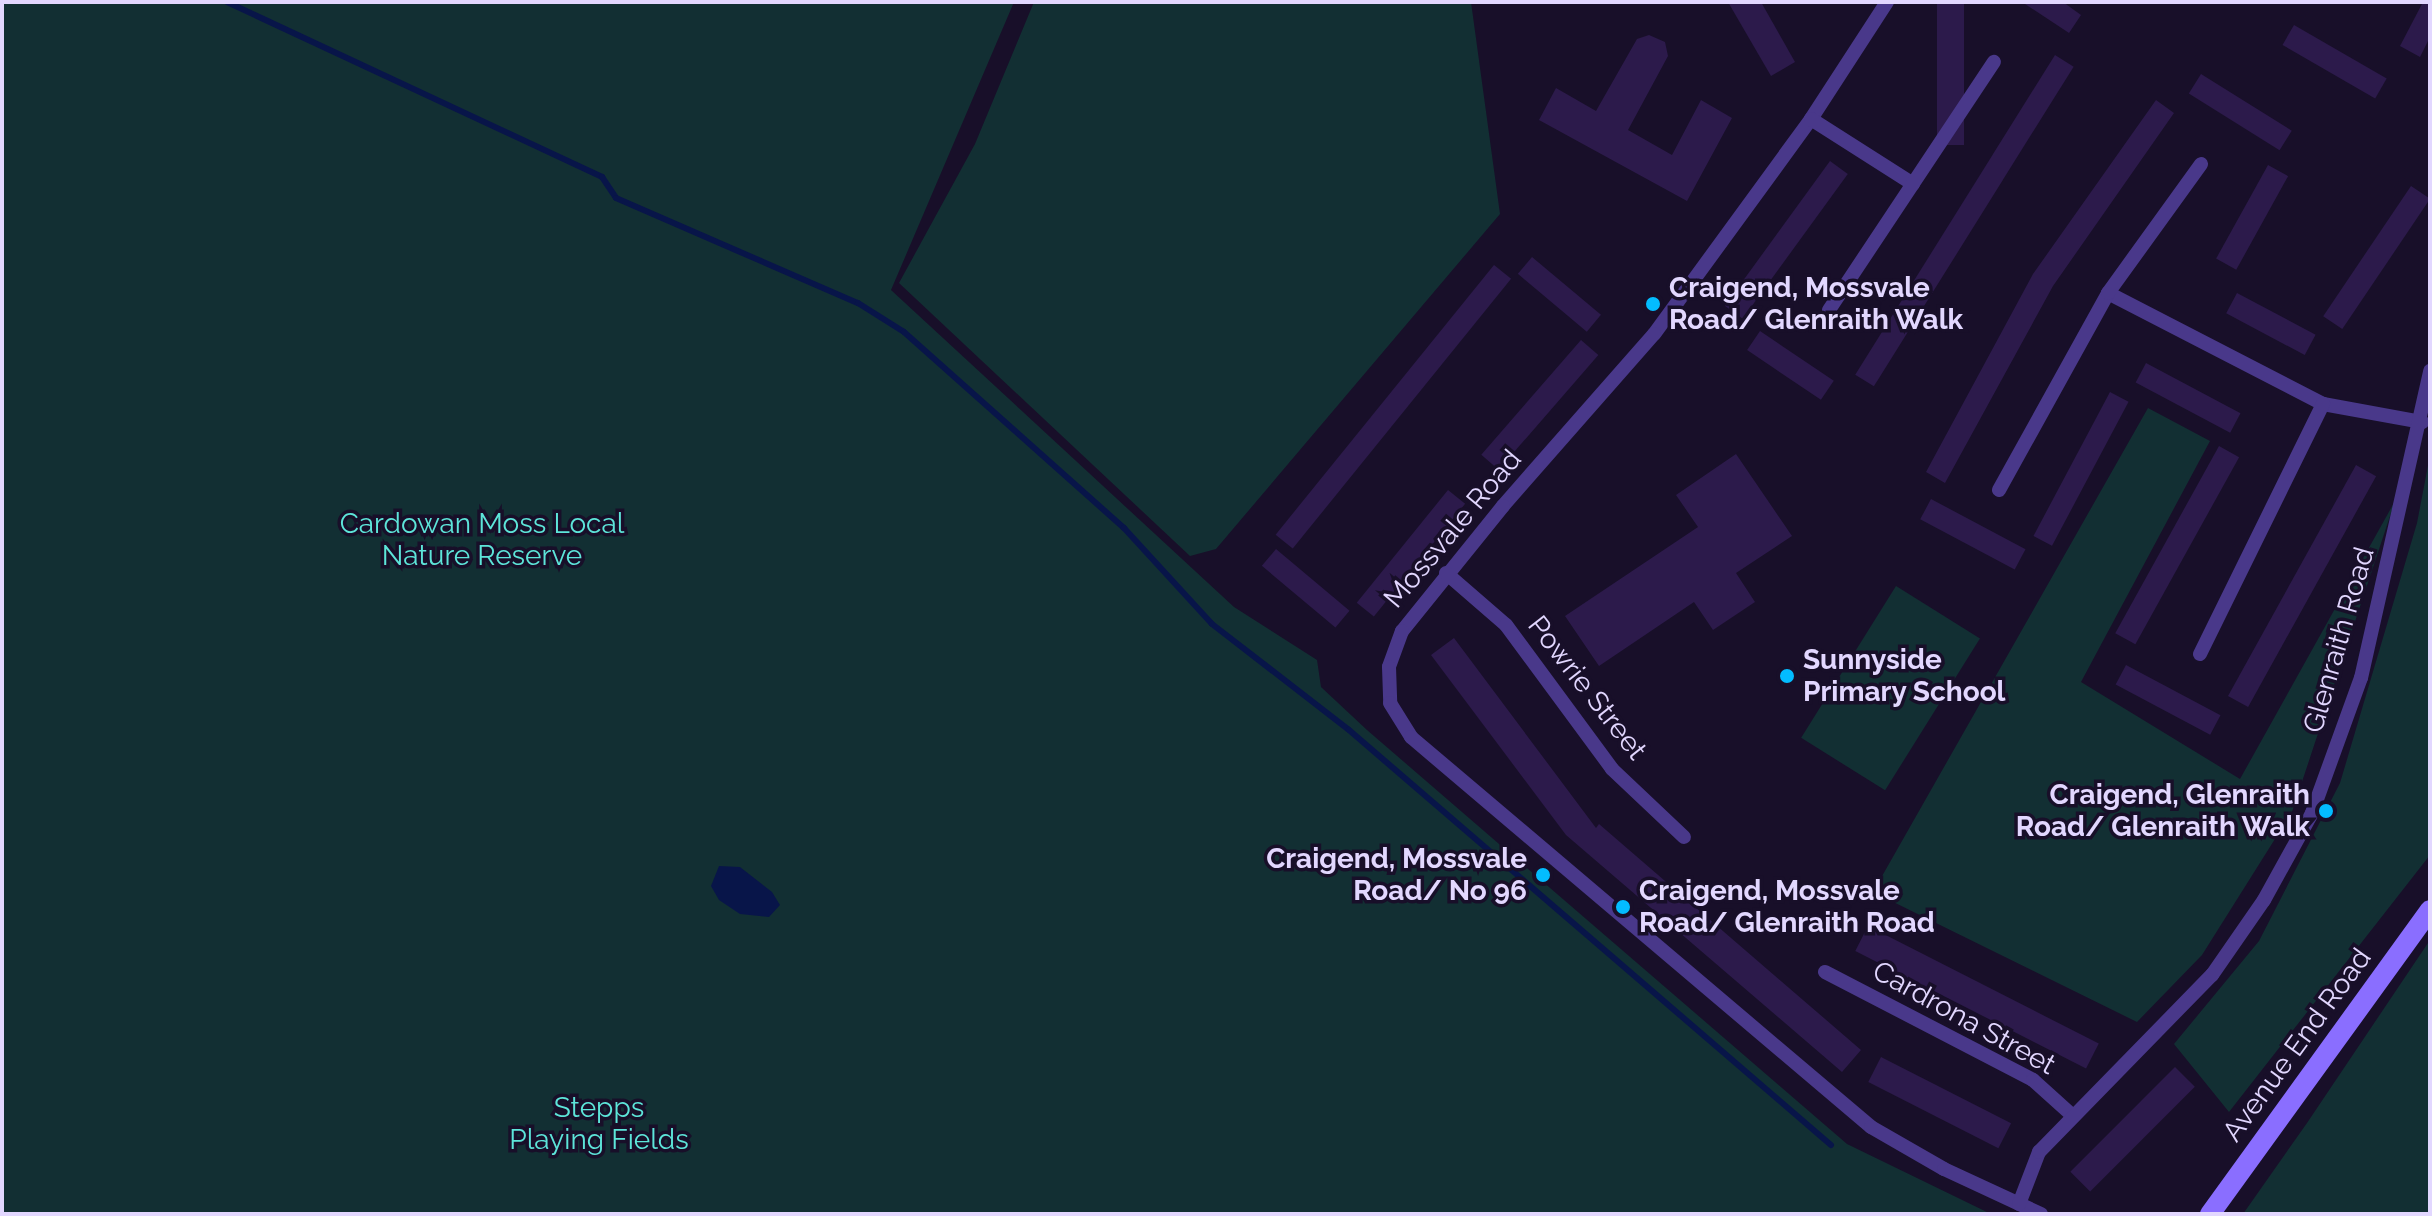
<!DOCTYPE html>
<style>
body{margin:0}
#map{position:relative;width:2432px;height:1216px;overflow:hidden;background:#180f29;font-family:Raleway,sans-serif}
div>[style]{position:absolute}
.green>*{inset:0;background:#122f33;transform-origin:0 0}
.water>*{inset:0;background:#081549}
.stream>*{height:6px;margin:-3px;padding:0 3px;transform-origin:3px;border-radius:3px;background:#081549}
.building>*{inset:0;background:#2c1a4b;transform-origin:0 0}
.street>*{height:14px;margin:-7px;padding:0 7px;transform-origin:7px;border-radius:7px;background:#49388a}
.secondary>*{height:20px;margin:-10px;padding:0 10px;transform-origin:10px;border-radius:10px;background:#8a6eff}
.dots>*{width:22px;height:22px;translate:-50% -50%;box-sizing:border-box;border:4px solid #180f29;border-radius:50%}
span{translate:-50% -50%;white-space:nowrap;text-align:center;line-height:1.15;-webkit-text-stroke:7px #180f29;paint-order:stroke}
.poi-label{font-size:28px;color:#e2d7ff;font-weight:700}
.left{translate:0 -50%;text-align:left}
.right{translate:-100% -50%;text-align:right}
.park-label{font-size:28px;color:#5de5d9}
.street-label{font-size:28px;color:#e2d7ff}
.frame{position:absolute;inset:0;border:4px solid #e2d7ff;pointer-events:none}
</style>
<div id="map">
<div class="green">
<div style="clip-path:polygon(2px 2px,1014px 2px,891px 290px,1234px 607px,1317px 660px,1321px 687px,1367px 730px,1847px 1144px,1991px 1214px,2px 1214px)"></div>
<div style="clip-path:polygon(1034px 2px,1471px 2px,1500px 214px,1216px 549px,1190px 556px,899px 283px,975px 144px)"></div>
<div style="clip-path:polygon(2148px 408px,2210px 441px,2081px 682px,2240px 779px,2395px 501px,2292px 812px,2202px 955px,2137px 1022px,1873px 892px)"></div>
<div style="clip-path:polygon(2430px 455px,2430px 855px,2229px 1112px,2174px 1044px,2259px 941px,2340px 783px,2417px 523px)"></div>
<div style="left:1896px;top:586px;width:99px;height:179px;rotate:32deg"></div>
<div style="clip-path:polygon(2430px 940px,2430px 1214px,2243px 1214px,2307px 1123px)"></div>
</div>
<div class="water">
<div style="clip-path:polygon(719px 866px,740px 867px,772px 892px,780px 905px,769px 917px,740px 914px,719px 900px,711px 886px)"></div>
</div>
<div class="stream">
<div style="left:227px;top:2px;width:414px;rotate:25deg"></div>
<div style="left:602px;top:177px;width:25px;rotate:56deg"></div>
<div style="left:616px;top:198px;width:264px;rotate:23.5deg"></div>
<div style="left:858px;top:303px;width:54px;rotate:32.2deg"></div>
<div style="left:904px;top:332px;width:295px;rotate:41.7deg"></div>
<div style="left:1124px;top:528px;width:130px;rotate:47.5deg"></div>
<div style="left:1212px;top:624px;width:173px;rotate:37.7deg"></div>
<div style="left:1349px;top:730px;width:636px;rotate:40.73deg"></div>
</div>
<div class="building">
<div style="clip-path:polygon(1728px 2px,1761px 2px,1795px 62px,1771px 76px)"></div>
<div style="left:1937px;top:2px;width:27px;height:143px"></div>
<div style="clip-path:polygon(2022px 2px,2063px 2px,2081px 15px,2069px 33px)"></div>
<div style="clip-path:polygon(2423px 2px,2430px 2px,2430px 37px,2420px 57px,2400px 46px)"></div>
<div style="left:2294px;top:25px;width:107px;height:23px;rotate:30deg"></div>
<div style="clip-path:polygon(1649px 35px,1665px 42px,1668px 56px,1628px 130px,1672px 155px,1701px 100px,1732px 118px,1687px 201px,1539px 120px,1556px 88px,1596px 111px,1637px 39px)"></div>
<div style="left:2055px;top:55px;width:22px;height:377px;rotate:32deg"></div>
<div style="left:2201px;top:74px;width:107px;height:23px;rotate:32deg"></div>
<div style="clip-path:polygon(2156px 100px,2174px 113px,2053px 286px,1945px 483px,1926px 472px,2033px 274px)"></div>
<div style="left:1830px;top:161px;width:22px;height:179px;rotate:36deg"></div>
<div style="left:2268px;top:165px;width:23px;height:107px;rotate:29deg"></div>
<div style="left:2411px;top:186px;width:23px;height:157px;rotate:34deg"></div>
<div style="left:1532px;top:257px;width:90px;height:22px;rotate:40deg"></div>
<div style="left:1494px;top:265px;width:22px;height:347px;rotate:39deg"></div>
<div style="left:2237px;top:293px;width:89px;height:23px;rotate:28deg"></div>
<div style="left:1760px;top:331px;width:89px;height:23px;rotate:34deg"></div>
<div style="left:1581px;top:340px;width:23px;height:152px;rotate:41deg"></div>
<div style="left:2146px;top:363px;width:107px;height:22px;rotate:28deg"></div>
<div style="left:2110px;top:392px;width:21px;height:163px;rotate:28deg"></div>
<div style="left:2219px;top:446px;width:23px;height:214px;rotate:29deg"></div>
<div style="clip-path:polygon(1736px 454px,1792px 536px,1736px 573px,1755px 602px,1713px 630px,1694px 602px,1599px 666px,1565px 616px,1698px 527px,1676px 495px)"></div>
<div style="left:2356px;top:465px;width:23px;height:264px;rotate:29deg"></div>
<div style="left:1448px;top:490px;width:22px;height:145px;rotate:39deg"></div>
<div style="left:1931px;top:499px;width:107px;height:23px;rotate:28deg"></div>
<div style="left:1276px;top:549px;width:96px;height:22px;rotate:40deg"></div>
<div style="clip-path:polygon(1454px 638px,1596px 828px,1599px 824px,1861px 1050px,1842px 1072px,1566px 835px,1431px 655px)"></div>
<div style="left:2126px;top:665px;width:107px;height:22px;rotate:28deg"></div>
<div style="left:1868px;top:926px;width:259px;height:28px;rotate:27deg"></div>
<div style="left:1881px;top:1057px;width:146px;height:28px;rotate:27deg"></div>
<div style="left:2175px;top:1067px;width:28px;height:148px;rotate:45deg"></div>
</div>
<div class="street">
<div style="left:1887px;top:2px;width:140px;rotate:123deg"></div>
<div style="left:1811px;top:119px;width:266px;rotate:126.1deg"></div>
<div style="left:1654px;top:334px;width:229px;rotate:131.3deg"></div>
<div style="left:1503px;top:506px;width:161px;rotate:128.9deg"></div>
<div style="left:1402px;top:631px;width:38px;rotate:110deg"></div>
<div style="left:1389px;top:667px;width:36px;rotate:88deg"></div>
<div style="left:1390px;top:703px;width:40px;rotate:58deg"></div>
<div style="left:1411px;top:737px;width:603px;rotate:40.29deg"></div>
<div style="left:1871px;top:1127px;width:84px;rotate:29.9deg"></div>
<div style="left:1944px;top:1169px;width:107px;rotate:24.9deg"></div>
<div style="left:1811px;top:119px;width:121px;rotate:32.5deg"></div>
<div style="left:2108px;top:293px;width:242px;rotate:27.3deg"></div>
<div style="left:2323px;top:404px;width:101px;rotate:10.3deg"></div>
<div style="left:1829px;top:310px;width:298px;rotate:-56.4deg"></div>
<div style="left:1999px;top:490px;width:225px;rotate:-61deg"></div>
<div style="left:2108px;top:293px;width:159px;rotate:-54.2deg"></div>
<div style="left:1446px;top:573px;width:79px;rotate:40.9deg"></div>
<div style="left:1506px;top:625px;width:179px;rotate:53.6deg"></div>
<div style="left:1612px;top:769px;width:99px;rotate:43.4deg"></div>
<div style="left:2200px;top:654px;width:279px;rotate:-63.8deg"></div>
<div style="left:1825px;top:972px;width:234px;rotate:27.4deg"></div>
<div style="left:2033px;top:1080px;width:54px;rotate:42deg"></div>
<div style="left:2019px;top:1204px;width:56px;rotate:-69deg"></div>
<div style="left:2039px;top:1152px;width:248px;rotate:-45.7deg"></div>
<div style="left:2212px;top:975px;width:91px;rotate:-55.3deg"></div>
<div style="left:2264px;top:900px;width:99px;rotate:-61.1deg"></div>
<div style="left:2312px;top:813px;width:144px;rotate:-70.1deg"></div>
<div style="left:2361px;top:678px;width:315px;rotate:-77.3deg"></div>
</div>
<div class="secondary">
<div style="left:2210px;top:1214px;width:375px;rotate:-54.1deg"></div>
</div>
<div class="dots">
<div style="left:1653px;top:304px;background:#03bcff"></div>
<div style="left:1787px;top:676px;background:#03bcff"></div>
<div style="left:2326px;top:811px;background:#03bcff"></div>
<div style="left:1543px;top:875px;background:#03bcff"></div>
<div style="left:1623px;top:907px;background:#03bcff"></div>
</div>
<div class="poi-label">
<span class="left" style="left:1669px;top:304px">Craigend, Mossvale<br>Road/ Glenraith Walk</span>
<span class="left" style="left:1803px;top:676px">Sunnyside<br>Primary School</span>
<span class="right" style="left:2310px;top:811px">Craigend, Glenraith<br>Road/ Glenraith Walk</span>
<span class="right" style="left:1527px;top:875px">Craigend, Mossvale<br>Road/ No 96</span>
<span class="left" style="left:1639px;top:907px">Craigend, Mossvale<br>Road/ Glenraith Road</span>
</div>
<div class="park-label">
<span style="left:482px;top:540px">Cardowan Moss Local<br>Nature Reserve</span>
<span style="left:599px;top:1124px">Stepps<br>Playing Fields</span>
</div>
<div class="street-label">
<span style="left:1453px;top:529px;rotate:-50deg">Mossvale Road</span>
<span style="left:2339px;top:640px;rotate:-74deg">Glenraith Road</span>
<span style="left:1587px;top:688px;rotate:52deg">Powrie Street</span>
<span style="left:1964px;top:1018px;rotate:29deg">Cardrona Street</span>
<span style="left:2297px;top:1045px;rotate:-54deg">Avenue End Road</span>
</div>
<div class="frame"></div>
</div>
